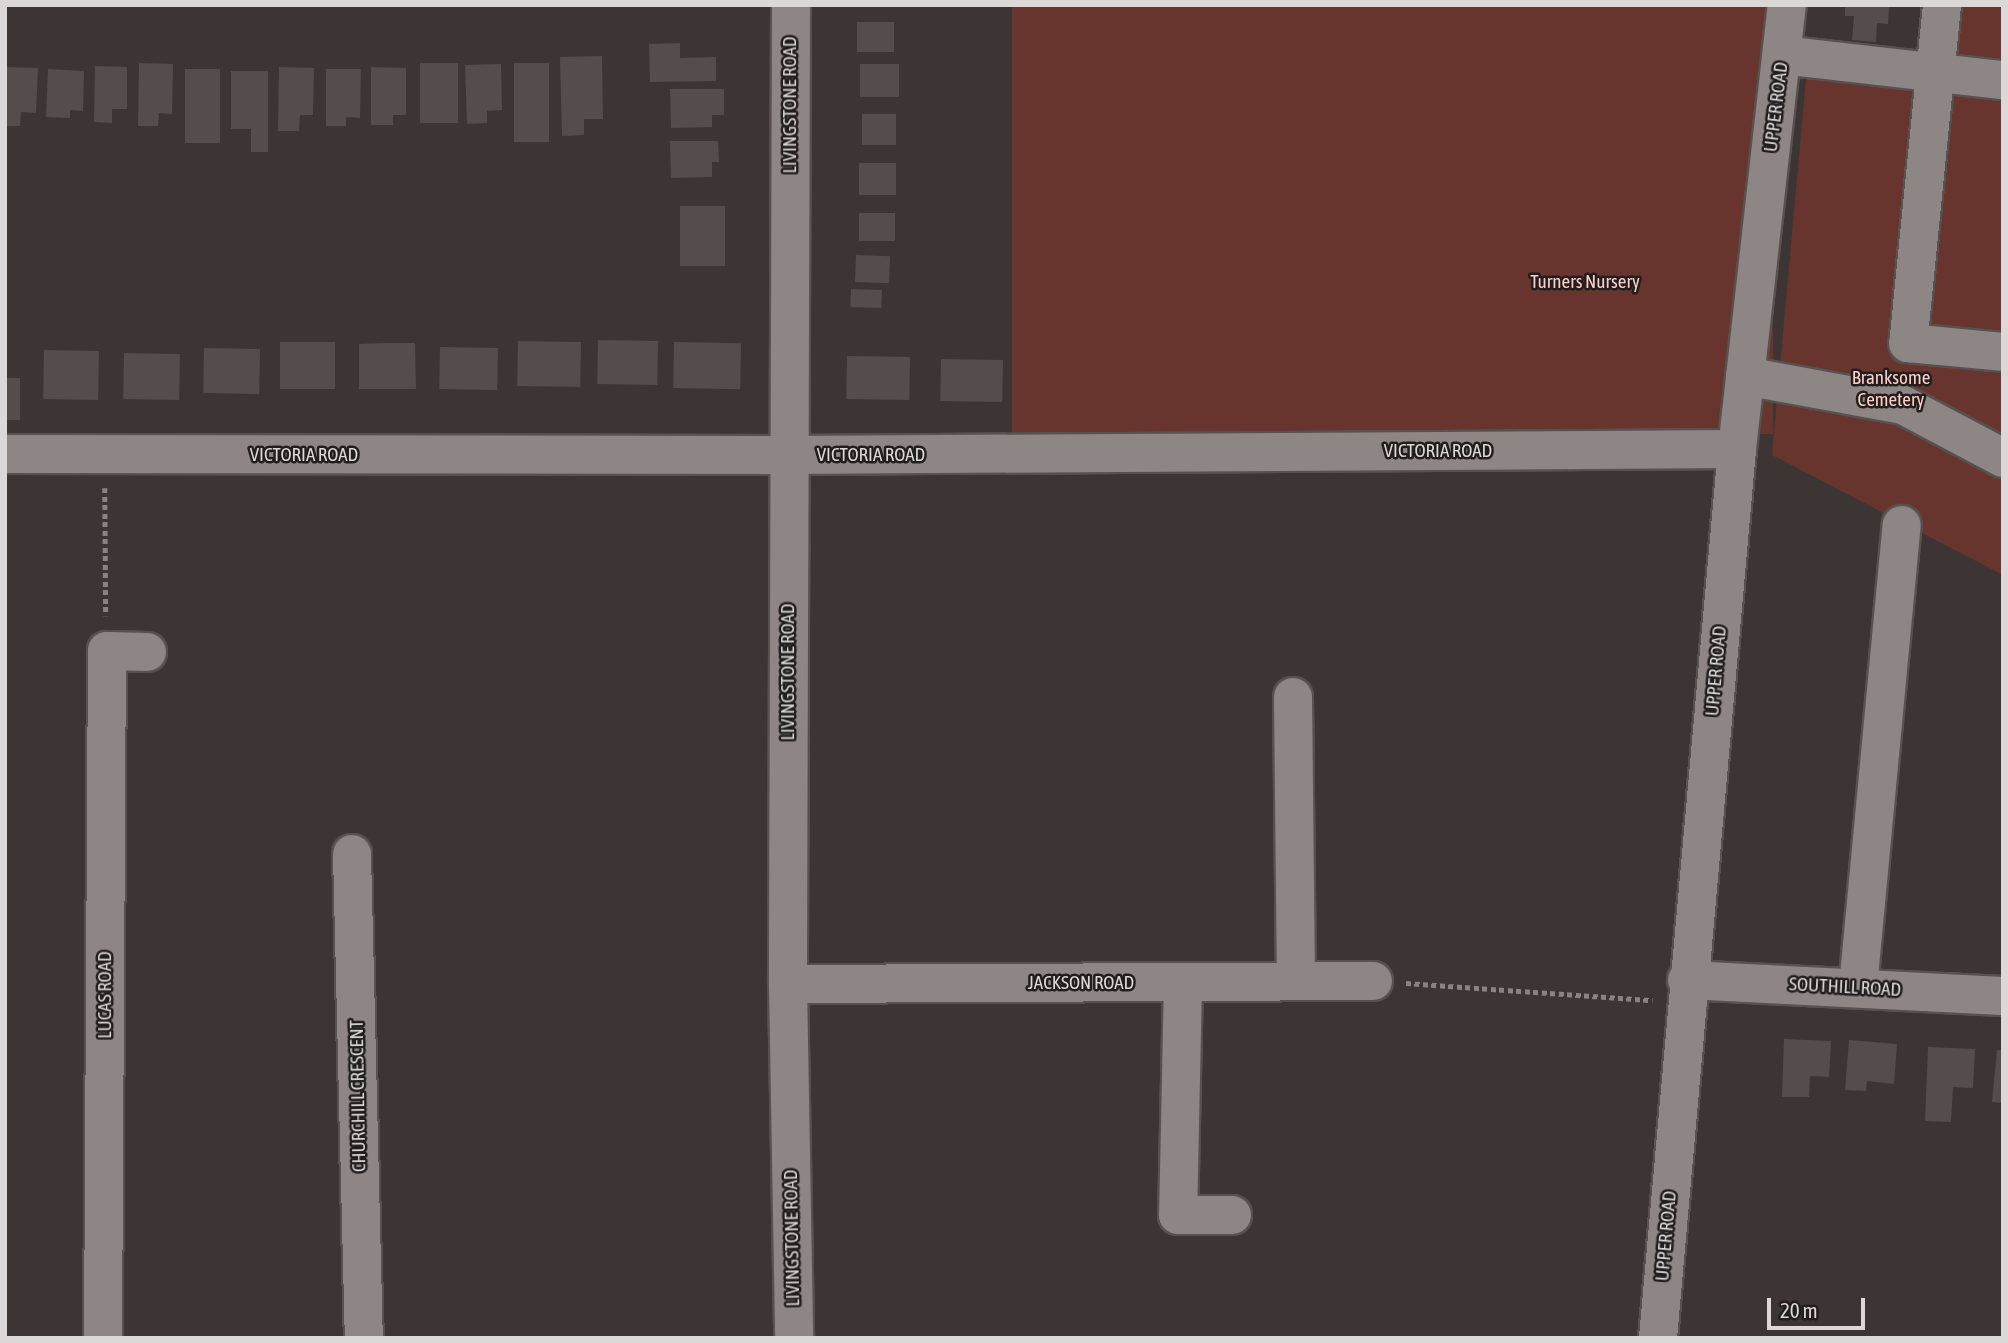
<!DOCTYPE html>
<style>
body{margin:0}
#map{position:relative;width:2008px;height:1343px;overflow:hidden;background:#3c3534;font-family:"Asap Condensed",sans-serif}
div>[style]{position:absolute}
.green>*{inset:0;background:#68352e;transform-origin:0 0}
.building>*{inset:0;background:#544d4c;transform-origin:0 0}
.path>*{height:4.5px;margin-top:-2.25px;transform-origin:0;background:repeating-linear-gradient(90deg,#898382 0 5px,transparent 0 8.5px)}
.roads{filter:drop-shadow(2px 0 #575150) drop-shadow(-2px 0 #575150) drop-shadow(0 2px #575150) drop-shadow(0 -2px #575150)}
.minor>*{height:38px;margin:-19px;padding:0 19px;transform-origin:19px;border-radius:19px;background:#8e8684}
span{translate:-50% -50%;white-space:nowrap;text-align:center;line-height:1.15;-webkit-text-stroke:5px #211e1d;paint-order:stroke}
.street-label{font-size:19px;color:#dcd8d7}
.park-label{font-size:19px;color:#fecec6}
.frame{position:absolute;inset:0;border:7px solid #dcd8d7;pointer-events:none}
.scale{position:absolute;left:1767px;top:1298px;width:98px;height:32px;box-sizing:border-box;border:4px solid #dcd8d7;border-top:0;padding-left:9px;font-size:21px;line-height:24px;white-space:nowrap;color:#dcd8d7;-webkit-text-stroke:5px #211e1d;paint-order:stroke}
</style>
<div id="map">
<div class="green">
<div style="left:1012px;top:5px;width:761px;height:429px"></div>
<div style="clip-path:polygon(1934px 5px,2003px 5px,2003px 575px,1772px 455px,1809px 46px,1928px 58px)"></div>
</div>
<div class="building">
<div style="clip-path:polygon(1845px 5px,1889px 5px,1888px 24px,1877px 23px,1876px 42px,1852px 40px,1854px 16px,1845px 16px)"></div>
<div style="left:857px;top:22px;width:37px;height:30px"></div>
<div style="clip-path:polygon(680px 43px,680px 58px,716px 57px,716px 81px,650px 82px,649px 44px)"></div>
<div style="clip-path:polygon(602px 56px,603px 119px,584px 119px,584px 135px,562px 136px,560px 57px)"></div>
<div style="clip-path:polygon(139px 63px,173px 64px,172px 114px,159px 113px,158px 126px,138px 126px)"></div>
<div style="left:420px;top:63px;width:38px;height:60px"></div>
<div style="left:514px;top:63px;width:35px;height:79px"></div>
<div style="clip-path:polygon(501px 64px,502px 110px,487px 111px,487px 123px,467px 124px,465px 65px)"></div>
<div style="left:860px;top:64px;width:39px;height:33px"></div>
<div style="clip-path:polygon(95px 66px,127px 67px,127px 109px,112px 109px,112px 123px,94px 122px)"></div>
<div style="clip-path:polygon(5px 67px,38px 68px,36px 113px,21px 112px,20px 126px,5px 126px)"></div>
<div style="clip-path:polygon(279px 67px,314px 68px,313px 115px,300px 115px,299px 131px,278px 131px)"></div>
<div style="clip-path:polygon(371px 67px,406px 68px,406px 115px,393px 115px,393px 125px,371px 125px)"></div>
<div style="clip-path:polygon(48px 69px,84px 71px,83px 111px,70px 110px,70px 118px,46px 117px)"></div>
<div style="left:185px;top:69px;width:35px;height:74px"></div>
<div style="clip-path:polygon(326px 69px,361px 69px,360px 118px,346px 117px,346px 126px,326px 126px)"></div>
<div style="clip-path:polygon(231px 71px,268px 71px,268px 152px,251px 152px,251px 129px,231px 129px)"></div>
<div style="clip-path:polygon(670px 89px,724px 89px,724px 115px,712px 115px,712px 127px,671px 128px)"></div>
<div style="left:862px;top:114px;width:34px;height:31px"></div>
<div style="clip-path:polygon(670px 141px,718px 141px,719px 162px,712px 162px,712px 177px,671px 178px)"></div>
<div style="left:859px;top:163px;width:37px;height:32px"></div>
<div style="left:680px;top:206px;width:45px;height:60px"></div>
<div style="left:859px;top:213px;width:36px;height:28px"></div>
<div style="left:856px;top:255px;width:34px;height:27px;rotate:2deg"></div>
<div style="left:851px;top:289px;width:31px;height:18px;rotate:2deg"></div>
<div style="left:598px;top:340px;width:60px;height:44px;rotate:1deg"></div>
<div style="left:518px;top:341px;width:63px;height:45px;rotate:1deg"></div>
<div style="left:280px;top:342px;width:55px;height:47px"></div>
<div style="left:674px;top:342px;width:67px;height:46px;rotate:1deg"></div>
<div style="clip-path:polygon(387px 343px,415px 343px,416px 389px,359px 389px,359px 344px)"></div>
<div style="left:440px;top:347px;width:58px;height:42px;rotate:1deg"></div>
<div style="left:204px;top:348px;width:56px;height:45px;rotate:1deg"></div>
<div style="left:44px;top:350px;width:55px;height:49px;rotate:1deg"></div>
<div style="left:124px;top:353px;width:56px;height:46px;rotate:1deg"></div>
<div style="left:847px;top:356px;width:63px;height:43px;rotate:1deg"></div>
<div style="left:941px;top:359px;width:62px;height:42px;rotate:1deg"></div>
<div style="left:5px;top:378px;width:15px;height:42px"></div>
<div style="clip-path:polygon(1784px 1039px,1831px 1041px,1829px 1077px,1810px 1076px,1809px 1097px,1782px 1097px)"></div>
<div style="clip-path:polygon(1849px 1040px,1897px 1044px,1894px 1084px,1867px 1081px,1866px 1091px,1845px 1090px)"></div>
<div style="clip-path:polygon(1928px 1047px,1975px 1049px,1973px 1088px,1953px 1087px,1951px 1122px,1925px 1121px)"></div>
<div style="clip-path:polygon(1997px 1050px,2003px 1050px,2003px 1103px,1992px 1102px)"></div>
</div>
<div class="path">
<div style="left:105px;top:488px;width:128px;rotate:89.6deg"></div>
<div style="left:1406px;top:983px;width:247px;rotate:4deg"></div>
</div>
<div class="roads">
<div class="minor">
<div style="left:791px;top:5px;width:979px;rotate:90.18deg"></div>
<div style="left:788px;top:984px;width:354px;rotate:89deg"></div>
<div style="left:1942px;top:5px;width:340px;rotate:95.7deg"></div>
<div style="left:1908px;top:343px;width:95px;rotate:5.4deg"></div>
<div style="left:1782px;top:55px;width:222px;rotate:6.5deg"></div>
<div style="left:1745px;top:376px;width:161px;rotate:10.4deg"></div>
<div style="left:1903px;top:405px;width:113px;rotate:27.9deg"></div>
<div style="left:5px;top:454px;width:783px;rotate:0.07deg"></div>
<div style="left:788px;top:455px;width:949px;rotate:-0.36deg"></div>
<div style="left:1293px;top:697px;width:284px;rotate:89.4deg"></div>
<div style="left:352px;top:854px;width:484px;rotate:88.6deg"></div>
<div style="left:1687px;top:980px;width:316px;rotate:2.9deg"></div>
<div style="left:1183px;top:982px;width:233px;rotate:91.2deg"></div>
<div style="left:1178px;top:1215px;width:54px"></div>
<div style="left:788px;top:984px;width:585px;rotate:-0.29deg"></div>
<div style="left:1858px;top:987px;width:464px;rotate:-84.6deg"></div>
<div style="left:103px;top:1338px;width:687px;rotate:-89.67deg"></div>
<div style="left:107px;top:651px;width:40px;rotate:1.4deg"></div>
<div style="left:1658px;top:1338px;width:893px;rotate:-84.92deg"></div>
<div style="left:1737px;top:449px;width:447px;rotate:-83.6deg"></div>
</div>
</div>
<div class="street-label">
<span style="left:790px;top:105px;rotate:-90deg">LIVINGSTONE ROAD</span>
<span style="left:1776px;top:107px;rotate:-83deg">UPPER ROAD</span>
<span style="left:1438px;top:451px">VICTORIA ROAD</span>
<span style="left:304px;top:455px">VICTORIA ROAD</span>
<span style="left:871px;top:455px">VICTORIA ROAD</span>
<span style="left:1716px;top:671px;rotate:-85deg">UPPER ROAD</span>
<span style="left:788px;top:672px;rotate:-90deg">LIVINGSTONE ROAD</span>
<span style="left:1081px;top:983px">JACKSON ROAD</span>
<span style="left:1845px;top:987px;rotate:3deg">SOUTHILL ROAD</span>
<span style="left:105px;top:995px;rotate:-90deg">LUCAS ROAD</span>
<span style="left:358px;top:1096px;rotate:-91deg">CHURCHILL CRESCENT</span>
<span style="left:1666px;top:1236px;rotate:-85deg">UPPER ROAD</span>
<span style="left:792px;top:1238px;rotate:-91deg">LIVINGSTONE ROAD</span>
</div>
<div class="park-label">
<span style="left:1585px;top:282px">Turners Nursery</span>
<span style="left:1891px;top:389px">Branksome<br>Cemetery</span>
</div>
<div class="frame"></div>
<div class="scale">20 m</div>
</div>
